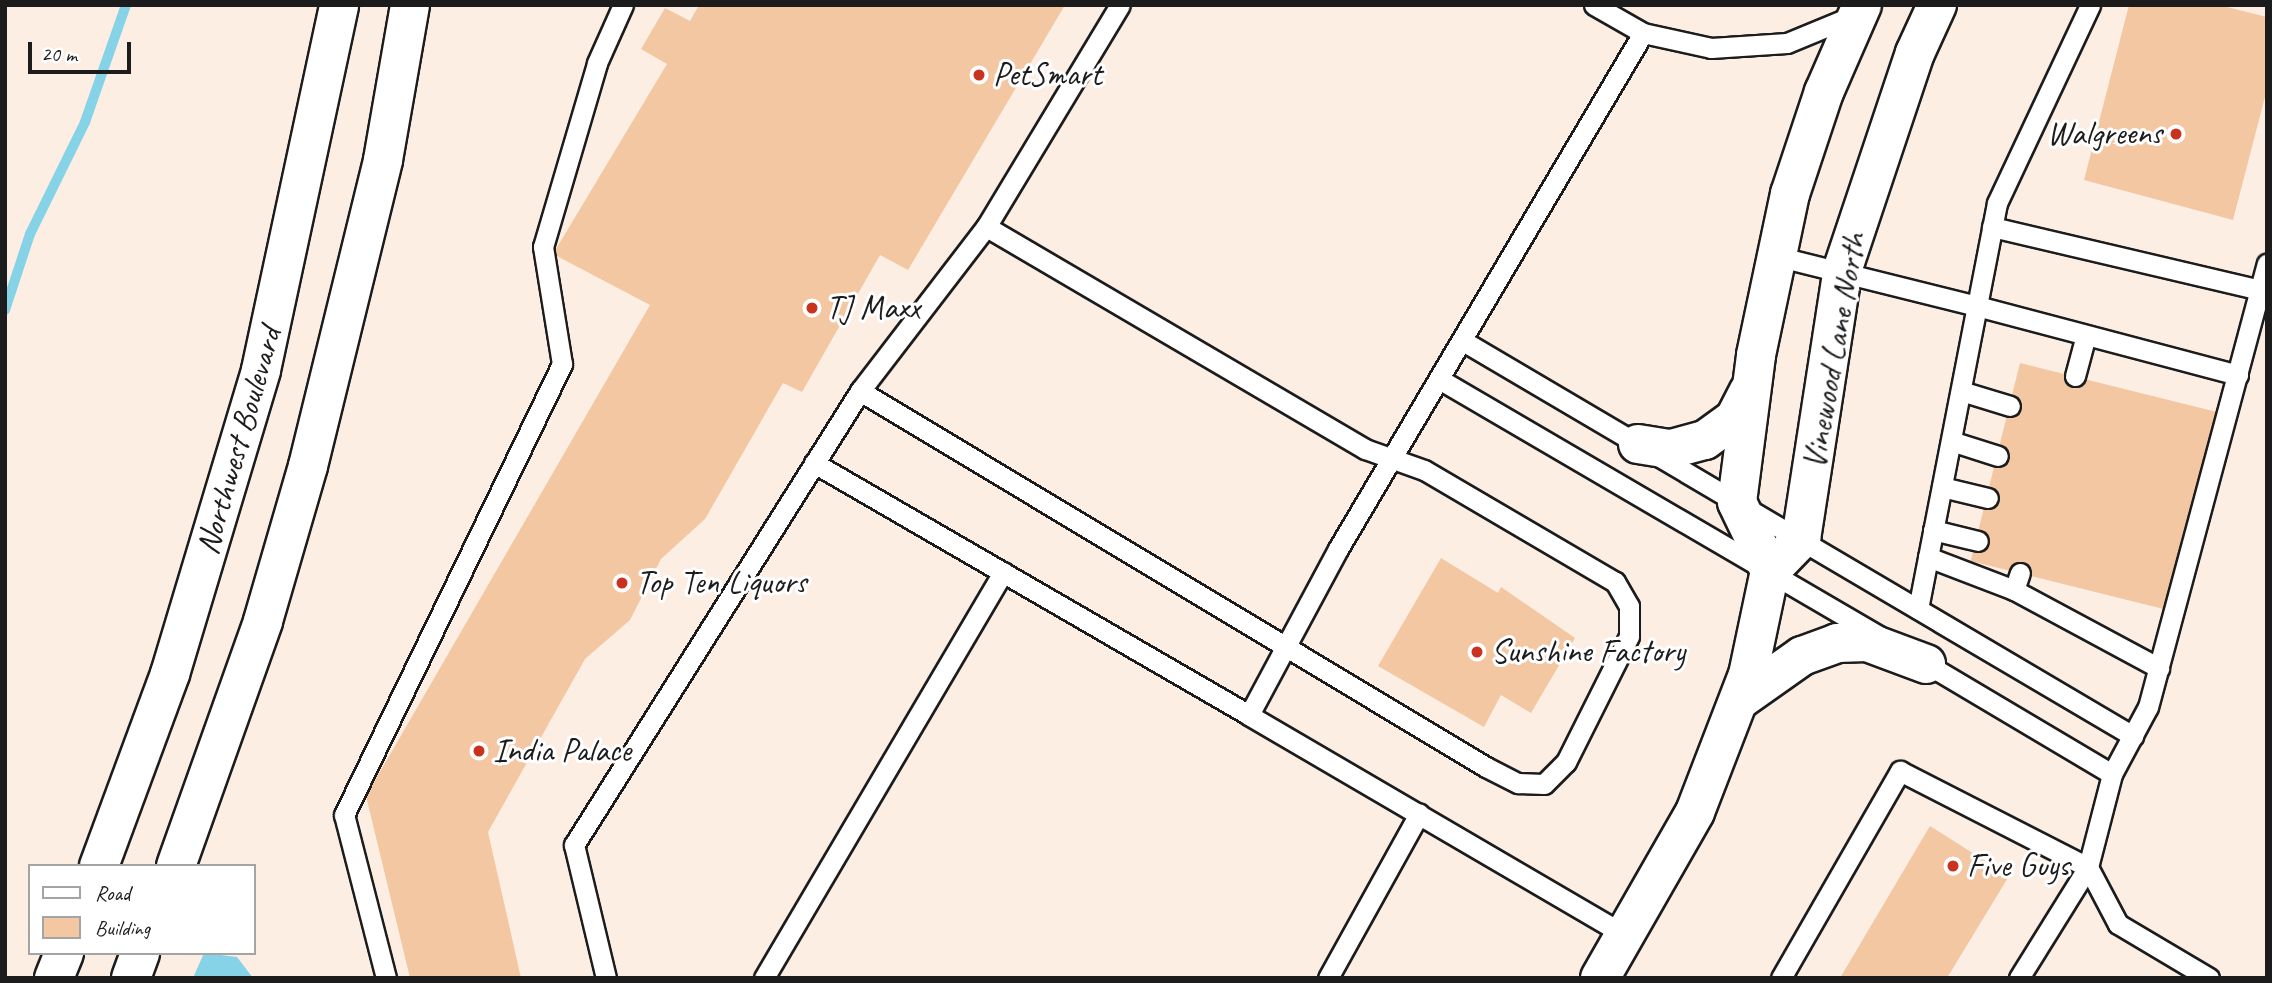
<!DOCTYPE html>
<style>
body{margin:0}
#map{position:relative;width:2272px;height:983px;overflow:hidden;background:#fceee3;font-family:Caveat,sans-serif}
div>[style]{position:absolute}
.water>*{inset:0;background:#86d2e6}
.stream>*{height:10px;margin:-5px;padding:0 5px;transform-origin:5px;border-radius:5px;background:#86d2e6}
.building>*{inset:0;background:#f4c7a3;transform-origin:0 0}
.roads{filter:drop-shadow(2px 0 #1c1c1c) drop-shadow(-2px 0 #1c1c1c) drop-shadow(0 2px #1c1c1c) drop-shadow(0 -2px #1c1c1c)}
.lane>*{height:19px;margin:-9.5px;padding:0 9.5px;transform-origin:9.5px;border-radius:9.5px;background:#fff}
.secondary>*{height:38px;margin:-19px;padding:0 19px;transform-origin:19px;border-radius:19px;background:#fff}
.dots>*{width:19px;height:19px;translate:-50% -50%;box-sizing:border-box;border:4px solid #fff;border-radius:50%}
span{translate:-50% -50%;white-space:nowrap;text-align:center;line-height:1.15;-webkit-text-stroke:6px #fff;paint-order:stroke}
.poi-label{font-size:33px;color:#1c1c1c}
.left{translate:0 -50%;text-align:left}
.right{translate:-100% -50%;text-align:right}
.street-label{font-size:33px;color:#1c1c1c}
.frame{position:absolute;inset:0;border:7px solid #1c1c1c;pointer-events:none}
.legend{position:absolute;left:28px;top:864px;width:228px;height:91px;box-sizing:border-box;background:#fff;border:2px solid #a4a4a4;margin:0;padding:9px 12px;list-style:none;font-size:21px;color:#1c1c1c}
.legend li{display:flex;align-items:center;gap:14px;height:35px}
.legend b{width:35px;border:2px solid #a4a4a4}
.scale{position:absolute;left:28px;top:42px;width:103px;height:32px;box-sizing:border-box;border:4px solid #1c1c1c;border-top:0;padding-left:9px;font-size:21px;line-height:24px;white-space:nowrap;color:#1c1c1c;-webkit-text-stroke:5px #fff;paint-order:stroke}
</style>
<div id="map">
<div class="water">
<div style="clip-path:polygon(204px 953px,237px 957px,253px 978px,193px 978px)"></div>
</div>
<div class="stream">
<div style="left:5px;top:310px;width:80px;rotate:-71.8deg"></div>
<div style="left:30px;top:234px;width:125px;rotate:-63.8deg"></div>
<div style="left:85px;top:122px;width:124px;rotate:-70.7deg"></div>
</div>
<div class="building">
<div style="clip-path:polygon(699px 5px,1065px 5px,908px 270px,880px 255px,802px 392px,783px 383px,705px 519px,661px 559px,630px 620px,585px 659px,488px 832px,521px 978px,410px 978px,366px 796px,650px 305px,553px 254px,667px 64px,641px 49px,665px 8px,690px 21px)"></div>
<div style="clip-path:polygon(2129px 5px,2219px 5px,2267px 17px,2267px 89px,2233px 220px,2084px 180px)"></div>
<div style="left:2020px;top:363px;width:206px;height:204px;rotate:14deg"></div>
<div style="clip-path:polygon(1441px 558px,1498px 593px,1501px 587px,1575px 638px,1531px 713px,1501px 695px,1484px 727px,1378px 666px)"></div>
<div style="clip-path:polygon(1930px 826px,2009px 876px,1947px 978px,1840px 978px)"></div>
</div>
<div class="roads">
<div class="lane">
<div style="left:1594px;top:5px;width:56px;rotate:29.7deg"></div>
<div style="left:1643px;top:33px;width:70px;rotate:12.4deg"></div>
<div style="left:1711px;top:48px;width:76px;rotate:-3.8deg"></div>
<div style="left:1787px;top:43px;width:74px;rotate:-22.4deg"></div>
<div style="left:1992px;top:227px;width:275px;rotate:13.2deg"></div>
<div style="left:1776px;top:256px;width:207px;rotate:14deg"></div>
<div style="left:1977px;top:306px;width:105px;rotate:-79deg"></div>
<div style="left:1997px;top:203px;width:219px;rotate:-64.8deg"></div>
<div style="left:1463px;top:341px;width:778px;rotate:30.52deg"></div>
<div style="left:2075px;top:376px;width:42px;rotate:-75deg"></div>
<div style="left:1439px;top:379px;width:510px;rotate:30.29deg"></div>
<div style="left:860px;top:391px;width:730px;rotate:30.99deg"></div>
<div style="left:1486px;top:767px;width:36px;rotate:27deg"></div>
<div style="left:1518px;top:783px;width:26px;rotate:2deg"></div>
<div style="left:1544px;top:784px;width:31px;rotate:-45deg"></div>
<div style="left:1566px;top:762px;width:141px;rotate:-63.4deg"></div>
<div style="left:1629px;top:636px;width:30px;rotate:-90deg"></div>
<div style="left:1629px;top:606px;width:28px;rotate:-120deg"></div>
<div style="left:1615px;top:582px;width:221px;rotate:-149.6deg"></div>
<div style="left:1424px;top:470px;width:63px;rotate:-160.4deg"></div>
<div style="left:1365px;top:449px;width:439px;rotate:-149.6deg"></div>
<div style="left:1961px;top:391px;width:51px;rotate:17deg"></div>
<div style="left:1951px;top:441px;width:49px;rotate:17.7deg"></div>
<div style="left:814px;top:463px;width:503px;rotate:30.08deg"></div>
<div style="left:1942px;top:487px;width:47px;rotate:13.4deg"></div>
<div style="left:1933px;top:530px;width:46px;rotate:13.7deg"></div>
<div style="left:1928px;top:557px;width:92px;rotate:21deg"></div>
<div style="left:2014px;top:590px;width:18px;rotate:-71deg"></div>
<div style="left:2014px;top:590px;width:165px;rotate:28.3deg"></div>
<div style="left:1918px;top:609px;width:309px;rotate:-79deg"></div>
<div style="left:1977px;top:306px;width:270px;rotate:14.8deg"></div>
<div style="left:1920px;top:660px;width:223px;rotate:30.7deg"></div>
<div style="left:1625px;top:935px;width:436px;rotate:-149.7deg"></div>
<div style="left:1249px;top:715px;width:188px;rotate:-61.8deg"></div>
<div style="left:1338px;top:549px;width:599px;rotate:-59.41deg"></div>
<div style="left:386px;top:978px;width:168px;rotate:-104.4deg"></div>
<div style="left:344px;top:815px;width:501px;rotate:-64.2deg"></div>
<div style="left:562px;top:364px;width:119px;rotate:-99.2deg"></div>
<div style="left:543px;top:247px;width:192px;rotate:-73.6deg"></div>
<div style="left:597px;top:63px;width:64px;rotate:-65.9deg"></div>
<div style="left:606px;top:978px;width:137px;rotate:-103.5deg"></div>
<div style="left:574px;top:845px;width:537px;rotate:-57.79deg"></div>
<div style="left:860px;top:391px;width:207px;rotate:-52.5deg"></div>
<div style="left:986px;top:227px;width:259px;rotate:-58.9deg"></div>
<div style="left:764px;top:978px;width:471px;rotate:-59.5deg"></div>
<div style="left:1328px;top:978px;width:188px;rotate:-61deg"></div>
<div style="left:1781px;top:978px;width:239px;rotate:-60.1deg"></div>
<div style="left:1900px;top:771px;width:211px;rotate:27.1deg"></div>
<div style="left:2088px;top:867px;width:131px;rotate:121.9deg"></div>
<div style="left:2209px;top:978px;width:106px;rotate:-149.3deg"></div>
<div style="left:2118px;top:924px;width:64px;rotate:-117.8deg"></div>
<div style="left:2088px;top:867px;width:96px;rotate:-75.5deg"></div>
<div style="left:2112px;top:774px;width:76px;rotate:-61.8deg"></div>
<div style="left:2148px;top:707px;width:459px;rotate:-75deg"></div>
</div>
<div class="secondary">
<div style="left:1638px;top:444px;width:33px;rotate:9deg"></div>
<div style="left:1671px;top:449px;width:35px;rotate:-15deg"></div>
<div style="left:1705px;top:440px;width:37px;rotate:-36deg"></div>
<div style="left:1735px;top:418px;width:30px;rotate:-63deg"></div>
<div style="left:1770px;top:571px;width:76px;rotate:-115.6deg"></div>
<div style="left:1737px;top:502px;width:148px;rotate:-82.6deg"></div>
<div style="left:1756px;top:355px;width:165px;rotate:-78.1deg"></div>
<div style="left:1790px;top:194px;width:108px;rotate:-71.6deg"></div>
<div style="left:1824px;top:92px;width:95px;rotate:-66.4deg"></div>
<div style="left:1741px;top:699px;width:75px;rotate:-35.2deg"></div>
<div style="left:1802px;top:656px;width:37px;rotate:-20deg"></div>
<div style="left:1837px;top:643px;width:30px;rotate:-2deg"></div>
<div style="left:1867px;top:642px;width:63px;rotate:20.4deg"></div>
<div style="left:99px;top:866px;width:205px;rotate:-69.7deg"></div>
<div style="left:170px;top:674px;width:317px;rotate:-73.3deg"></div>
<div style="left:261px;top:370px;width:373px;rotate:-77.9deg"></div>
<div style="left:176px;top:866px;width:260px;rotate:-70.4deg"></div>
<div style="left:263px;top:621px;width:161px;rotate:-73.8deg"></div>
<div style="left:308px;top:466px;width:315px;rotate:-76.2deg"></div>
<div style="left:383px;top:160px;width:157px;rotate:-80.1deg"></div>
<div style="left:54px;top:978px;width:27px;rotate:-68deg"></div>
<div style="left:131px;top:978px;width:27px;rotate:-70deg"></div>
<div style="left:1600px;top:978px;width:191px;rotate:-60.2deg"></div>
<div style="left:1695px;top:812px;width:147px;rotate:-68.9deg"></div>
<div style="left:1748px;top:675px;width:106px;rotate:-78.1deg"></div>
<div style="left:1770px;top:571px;width:45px;rotate:-45.9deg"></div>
<div style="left:1801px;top:539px;width:274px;rotate:-81.2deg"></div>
<div style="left:1843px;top:268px;width:227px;rotate:-71.5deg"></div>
<div style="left:1915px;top:53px;width:53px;rotate:-65.4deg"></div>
</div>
</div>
<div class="dots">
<div style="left:979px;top:75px;background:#c8321e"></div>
<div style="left:2176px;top:134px;background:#c8321e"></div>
<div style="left:812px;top:308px;background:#c8321e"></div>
<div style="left:622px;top:583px;background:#c8321e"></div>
<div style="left:1477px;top:652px;background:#c8321e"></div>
<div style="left:479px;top:751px;background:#c8321e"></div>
<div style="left:1953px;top:866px;background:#c8321e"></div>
</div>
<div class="poi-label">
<span class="left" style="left:993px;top:75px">PetSmart</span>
<span class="right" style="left:2162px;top:134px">Walgreens</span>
<span class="left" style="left:826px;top:308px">TJ Maxx</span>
<span class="left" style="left:636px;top:583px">Top Ten Liquors</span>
<span class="left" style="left:1491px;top:652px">Sunshine Factory</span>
<span class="left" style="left:493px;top:751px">India Palace</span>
<span class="left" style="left:1967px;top:866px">Five Guys</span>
</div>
<div class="street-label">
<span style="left:1835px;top:351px;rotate:-80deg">Vinewood Lane North</span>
<span style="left:239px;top:441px;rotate:-74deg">Northwest Boulevard</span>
</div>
<div class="frame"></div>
<ul class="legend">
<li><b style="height:9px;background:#fff"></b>Road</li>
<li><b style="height:19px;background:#f4c7a3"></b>Building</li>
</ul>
<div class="scale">20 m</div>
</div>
